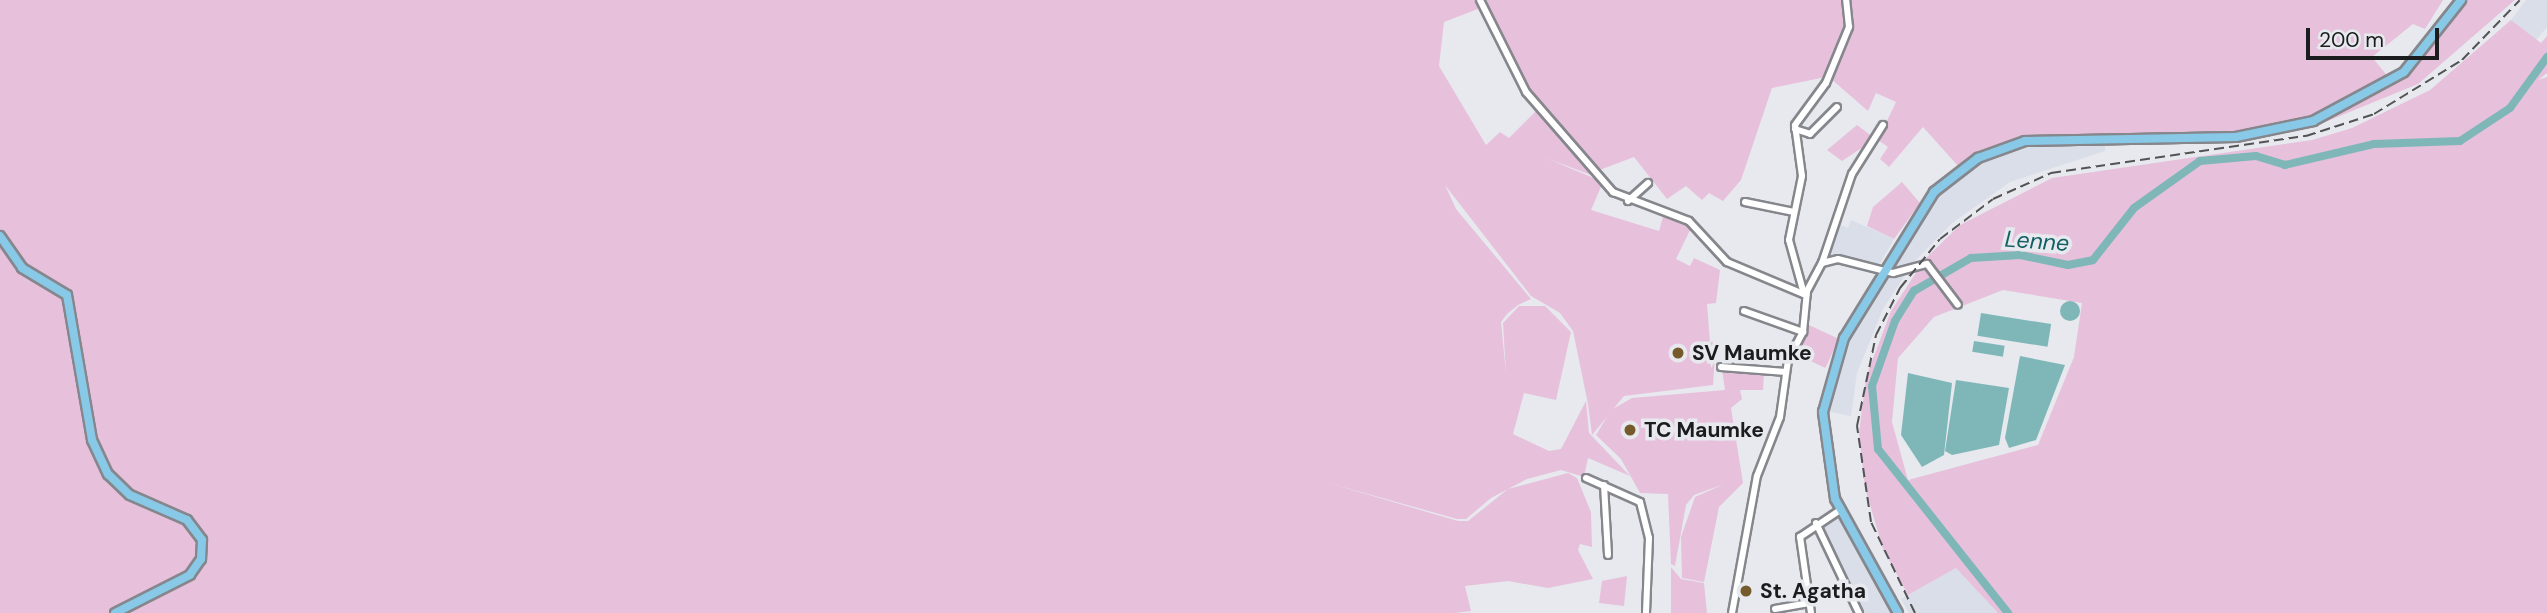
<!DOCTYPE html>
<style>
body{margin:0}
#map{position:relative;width:2547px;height:613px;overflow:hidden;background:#e7e9ee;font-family:"DM Sans",sans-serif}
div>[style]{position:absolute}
.built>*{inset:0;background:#d9dee9}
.green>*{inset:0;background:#e7c0dc;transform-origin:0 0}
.water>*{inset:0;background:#7fb7b9;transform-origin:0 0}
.round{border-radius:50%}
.river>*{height:8px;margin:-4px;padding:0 4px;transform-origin:4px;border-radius:4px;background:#7fb7b9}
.roads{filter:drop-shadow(2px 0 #86878c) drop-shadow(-2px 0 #86878c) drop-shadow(0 2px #86878c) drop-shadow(0 -2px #86878c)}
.minor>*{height:6px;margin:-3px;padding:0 3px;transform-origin:3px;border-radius:3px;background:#fff}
.major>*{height:8px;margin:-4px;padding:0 4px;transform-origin:4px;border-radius:4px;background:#88c9e8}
.rail>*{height:2px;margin-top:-1px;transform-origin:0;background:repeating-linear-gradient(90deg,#525355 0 10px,transparent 0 15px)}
.dots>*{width:19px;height:19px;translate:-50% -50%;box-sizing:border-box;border:4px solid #e7e9ee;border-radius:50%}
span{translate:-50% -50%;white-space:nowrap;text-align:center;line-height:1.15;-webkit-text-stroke:7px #e7e9ee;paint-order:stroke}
.poi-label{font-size:21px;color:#1b1c1d;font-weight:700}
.left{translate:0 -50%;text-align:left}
.water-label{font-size:23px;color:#126064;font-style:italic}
.scale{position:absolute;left:2306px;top:28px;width:133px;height:32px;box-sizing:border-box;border:4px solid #1b1c1d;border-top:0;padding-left:9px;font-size:21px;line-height:24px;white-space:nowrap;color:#1b1c1d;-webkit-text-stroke:5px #e7e9ee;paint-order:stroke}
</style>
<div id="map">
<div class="built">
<div style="clip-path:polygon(2526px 0,2547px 0,2547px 27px,2536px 40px,2511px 20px)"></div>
<div style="clip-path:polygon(2105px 139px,2105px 151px,2010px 182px,1951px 224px,1913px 263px,1883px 309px,1857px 373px,1851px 416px,1826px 411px,1847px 337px,1933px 197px,1972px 164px,2015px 145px)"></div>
<div style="clip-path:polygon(1851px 220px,1894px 239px,1879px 265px,1827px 255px,1836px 223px,1848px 228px)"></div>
<div style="clip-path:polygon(1838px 517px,1892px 613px,1863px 613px,1852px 594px,1821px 529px)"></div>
<div style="clip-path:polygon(1956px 568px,1998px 613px,1909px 613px,1901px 599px)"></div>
</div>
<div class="green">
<div style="clip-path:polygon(0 0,1479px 0,1483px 7px,1444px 22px,1439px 66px,1486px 145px,1500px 132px,1509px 138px,1538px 109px,1599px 178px,1546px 158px,1603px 182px,1591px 210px,1659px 231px,1664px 213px,1692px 226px,1676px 259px,1690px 266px,1694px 258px,1720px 270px,1716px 303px,1707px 304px,1710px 342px,1716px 342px,1713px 385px,1624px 396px,1592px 435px,1588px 404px,1573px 331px,1560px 313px,1531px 296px,1445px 185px,1456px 209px,1531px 299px,1518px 305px,1507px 314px,1501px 322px,1506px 374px,1503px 323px,1519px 306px,1545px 306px,1571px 332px,1556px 400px,1524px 393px,1513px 434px,1549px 451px,1561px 449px,1586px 401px,1589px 433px,1630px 476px,1588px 458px,1584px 477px,1561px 470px,1527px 479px,1491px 498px,1466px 519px,1457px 519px,1325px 482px,1458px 521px,1468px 521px,1508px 489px,1568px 473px,1577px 478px,1591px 512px,1592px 547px,1580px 544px,1578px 550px,1593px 579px,1548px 588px,1508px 581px,1465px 586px,1471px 611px,1454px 613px,0 613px)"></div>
<div style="clip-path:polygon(1481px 0,1845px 0,1847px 25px,1826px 77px,1772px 88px,1741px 180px,1723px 201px,1709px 193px,1702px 200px,1686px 186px,1667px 199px,1634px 157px,1597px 171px,1565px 143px,1525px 89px)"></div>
<div style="clip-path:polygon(1848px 0,2443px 0,2425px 29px,2413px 24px,2372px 57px,2389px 78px,2301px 122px,2264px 133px,2028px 137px,1959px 167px,1923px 127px,1889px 167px,1880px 159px,1888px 147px,1878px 140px,1896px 102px,1876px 93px,1868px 111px,1830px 78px,1850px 27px)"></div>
<div style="clip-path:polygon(2467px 0,2515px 0,2418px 84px,2308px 129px,2415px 66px)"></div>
<div style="clip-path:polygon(evenodd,2511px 20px,2541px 43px,2547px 36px,2547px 73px,2538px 80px,2547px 77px,2547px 613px,1998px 613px,1956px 568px,1908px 595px,1883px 549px,1865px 488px,1859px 433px,1866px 377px,1891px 311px,1925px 259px,1960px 225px,2052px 178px,2312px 140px,2352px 128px,2430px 90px,2511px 20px,2003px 290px,2082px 303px,2074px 357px,2038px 445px,1908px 480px,1892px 422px,1898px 358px,1934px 317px,2003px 290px)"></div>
<div style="clip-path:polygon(1857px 125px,1873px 137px,1869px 143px,1842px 161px,1827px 150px)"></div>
<div style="clip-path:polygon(1902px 182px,1920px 203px,1894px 239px,1867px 226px,1873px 207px)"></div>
<div style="left:1809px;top:325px;width:33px;height:32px;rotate:25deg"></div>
<div style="clip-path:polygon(1722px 369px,1764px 372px,1763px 390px,1740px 390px,1742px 399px,1731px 408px,1743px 483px,1719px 507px,1704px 582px,1682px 578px,1681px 537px,1695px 497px,1724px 484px,1694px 495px,1686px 505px,1675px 566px,1671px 564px,1668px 494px,1640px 493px,1621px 459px,1596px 435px,1611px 410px,1632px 398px,1725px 390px)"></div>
<div style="clip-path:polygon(1671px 567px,1681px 579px,1704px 583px,1707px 613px,1671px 613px)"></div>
<div style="clip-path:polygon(1627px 576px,1624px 606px,1599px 603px,1602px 581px)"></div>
</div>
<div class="water">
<div class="round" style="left:2060px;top:301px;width:20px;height:20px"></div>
<div style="left:1981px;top:313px;width:71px;height:23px;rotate:9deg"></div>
<div style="left:1974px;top:341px;width:31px;height:11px;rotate:9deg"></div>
<div style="clip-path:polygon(2020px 356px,2065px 365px,2036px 440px,2009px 448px,2005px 438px)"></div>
<div style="clip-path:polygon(1908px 373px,1952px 383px,1944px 455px,1922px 467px,1901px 435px)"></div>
<div style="clip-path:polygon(1956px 380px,2009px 388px,1999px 445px,1952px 455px,1945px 451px)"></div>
</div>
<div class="river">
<div style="left:2008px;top:613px;width:209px;rotate:-128.4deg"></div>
<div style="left:1878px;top:449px;width:63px;rotate:-95.4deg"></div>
<div style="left:1872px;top:386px;width:69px;rotate:-70.5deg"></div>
<div style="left:1895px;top:321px;width:36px;rotate:-58deg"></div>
<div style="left:1914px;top:291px;width:66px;rotate:-30.1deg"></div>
<div style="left:1971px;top:258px;width:49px;rotate:-3.5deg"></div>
<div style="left:2020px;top:255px;width:49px;rotate:11.8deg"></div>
<div style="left:2068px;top:265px;width:25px;rotate:-11deg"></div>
<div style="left:2093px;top:260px;width:66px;rotate:-51.7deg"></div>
<div style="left:2134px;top:208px;width:81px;rotate:-35.5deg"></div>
<div style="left:2200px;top:161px;width:56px;rotate:-5.1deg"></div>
<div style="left:2256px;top:156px;width:30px;rotate:17deg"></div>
<div style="left:2285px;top:165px;width:91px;rotate:-13.3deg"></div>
<div style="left:2374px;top:144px;width:86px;rotate:-2deg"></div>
<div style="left:2460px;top:141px;width:60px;rotate:-33.4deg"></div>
<div style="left:2510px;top:108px;width:63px;rotate:-54deg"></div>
</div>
<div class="roads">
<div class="minor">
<div style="left:1480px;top:0;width:103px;rotate:63.4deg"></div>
<div style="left:1526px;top:92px;width:133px;rotate:49deg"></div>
<div style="left:1613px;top:192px;width:81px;rotate:20.9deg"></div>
<div style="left:1689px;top:221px;width:56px;rotate:47.2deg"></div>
<div style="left:1727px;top:262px;width:86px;rotate:22.7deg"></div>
<div style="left:1795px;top:129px;width:16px;rotate:18deg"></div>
<div style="left:1810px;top:134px;width:38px;rotate:-45deg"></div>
<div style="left:1628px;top:201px;width:27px;rotate:-42deg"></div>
<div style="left:1745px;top:202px;width:50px;rotate:11.5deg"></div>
<div style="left:1822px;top:263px;width:94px;rotate:-71.4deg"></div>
<div style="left:1852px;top:174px;width:58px;rotate:-57.7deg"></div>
<div style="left:1804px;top:294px;width:56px;rotate:-105.5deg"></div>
<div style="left:1789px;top:240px;width:65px;rotate:-78.5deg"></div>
<div style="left:1802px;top:176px;width:51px;rotate:-97.8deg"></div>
<div style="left:1795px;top:125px;width:52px;rotate:-53.6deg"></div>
<div style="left:1826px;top:83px;width:61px;rotate:-67.7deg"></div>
<div style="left:1849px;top:27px;width:27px;rotate:-96deg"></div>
<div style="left:1744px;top:311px;width:63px;rotate:19.6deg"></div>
<div style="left:1721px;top:367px;width:65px;rotate:4.4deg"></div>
<div style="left:1586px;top:478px;width:59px;rotate:24deg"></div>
<div style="left:1640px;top:502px;width:37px;rotate:76deg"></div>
<div style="left:1649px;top:538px;width:75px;rotate:92.3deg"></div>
<div style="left:1604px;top:485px;width:70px;rotate:86.7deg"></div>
<div style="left:1816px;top:523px;width:100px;rotate:64.5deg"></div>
<div style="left:1775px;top:609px;width:36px;rotate:-10deg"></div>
<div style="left:1732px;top:613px;width:139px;rotate:-79.7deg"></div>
<div style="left:1757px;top:476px;width:63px;rotate:-68.7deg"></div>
<div style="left:1780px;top:417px;width:58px;rotate:-82deg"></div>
<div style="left:1788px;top:360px;width:32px;rotate:-62deg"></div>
<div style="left:1803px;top:332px;width:41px;rotate:-84.4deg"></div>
<div style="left:1807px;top:291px;width:32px;rotate:-62deg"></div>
<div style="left:1822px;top:263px;width:16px;rotate:-14deg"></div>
<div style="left:1838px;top:259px;width:57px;rotate:14.3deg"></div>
<div style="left:1893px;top:273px;width:35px;rotate:-15deg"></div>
<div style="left:1927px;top:264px;width:51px;rotate:52.9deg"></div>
<div style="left:1811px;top:613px;width:77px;rotate:-98.2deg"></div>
<div style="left:1800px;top:537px;width:48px;rotate:-34deg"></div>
</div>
<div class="major">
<div style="left:0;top:236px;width:39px;rotate:55deg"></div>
<div style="left:22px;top:268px;width:52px;rotate:31deg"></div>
<div style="left:67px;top:295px;width:147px;rotate:80.2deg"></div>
<div style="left:92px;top:440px;width:38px;rotate:65deg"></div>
<div style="left:108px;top:474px;width:30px;rotate:44deg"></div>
<div style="left:130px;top:495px;width:62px;rotate:23.7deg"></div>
<div style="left:187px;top:520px;width:25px;rotate:53deg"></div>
<div style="left:202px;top:540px;width:19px;rotate:93deg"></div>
<div style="left:201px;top:559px;width:19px;rotate:125deg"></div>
<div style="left:190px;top:575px;width:84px;rotate:153.1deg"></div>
<div style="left:1898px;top:613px;width:130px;rotate:-118.9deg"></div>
<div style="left:1835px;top:499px;width:88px;rotate:-97.9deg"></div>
<div style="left:1823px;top:412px;width:77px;rotate:-74.2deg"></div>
<div style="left:1844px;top:338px;width:172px;rotate:-58.3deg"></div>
<div style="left:1934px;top:192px;width:56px;rotate:-37.7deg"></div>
<div style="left:1978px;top:158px;width:50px;rotate:-19.9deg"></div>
<div style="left:2025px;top:141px;width:211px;rotate:-1.1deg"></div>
<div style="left:2236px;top:137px;width:79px;rotate:-11.7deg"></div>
<div style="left:2313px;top:121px;width:103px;rotate:-28.3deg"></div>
<div style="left:2404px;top:72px;width:92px;rotate:-51.6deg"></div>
</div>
</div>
<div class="rail">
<div style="left:1915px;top:613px;width:101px;rotate:-115.8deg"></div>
<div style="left:1871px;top:522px;width:97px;rotate:-98.3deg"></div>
<div style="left:1857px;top:426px;width:93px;rotate:-78.2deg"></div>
<div style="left:1876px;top:335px;width:53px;rotate:-62.9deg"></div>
<div style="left:1900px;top:288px;width:63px;rotate:-50.8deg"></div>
<div style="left:1940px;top:239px;width:66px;rotate:-37deg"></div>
<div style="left:1993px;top:199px;width:64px;rotate:-24.1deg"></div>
<div style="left:2051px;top:173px;width:258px;rotate:-8.3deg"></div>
<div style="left:2306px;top:136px;width:71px;rotate:-17.9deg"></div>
<div style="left:2374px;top:114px;width:103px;rotate:-31.5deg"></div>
<div style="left:2462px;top:60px;width:83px;rotate:-46deg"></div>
</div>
<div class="dots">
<div style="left:1678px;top:353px;background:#755b2c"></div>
<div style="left:1630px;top:430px;background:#755b2c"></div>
<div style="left:1746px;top:591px;background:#755b2c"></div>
</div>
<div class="poi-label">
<span class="left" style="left:1692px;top:353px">SV Maumke</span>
<span class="left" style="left:1644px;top:430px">TC Maumke</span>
<span class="left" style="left:1760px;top:591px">St. Agatha</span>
</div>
<div class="water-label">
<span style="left:2037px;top:241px;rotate:4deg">Lenne</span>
</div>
<div class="scale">200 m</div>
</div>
